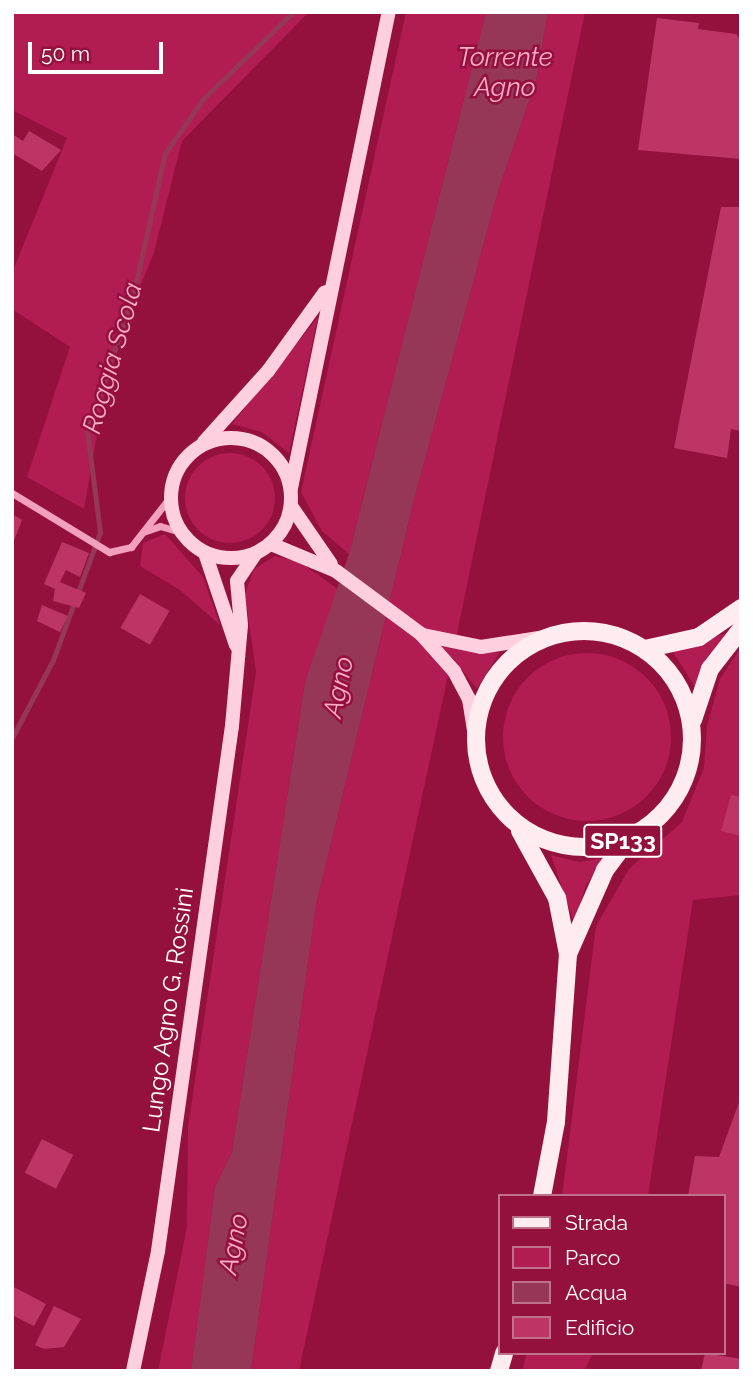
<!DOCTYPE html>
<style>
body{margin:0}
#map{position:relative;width:753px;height:1383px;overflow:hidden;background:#94113e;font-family:Raleway,sans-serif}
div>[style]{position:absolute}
.green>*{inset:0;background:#b11c52}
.round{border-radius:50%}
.water>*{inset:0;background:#973758}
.stream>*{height:5px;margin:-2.5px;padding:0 2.5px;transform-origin:2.5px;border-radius:2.5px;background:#973758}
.building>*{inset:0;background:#bc3565;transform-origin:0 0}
.minor>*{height:7px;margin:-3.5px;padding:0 3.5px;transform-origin:3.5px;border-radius:3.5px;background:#f3a0be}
.secondary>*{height:14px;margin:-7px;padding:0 7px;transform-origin:7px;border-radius:7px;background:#fdcfdf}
.secondary>.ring{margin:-7px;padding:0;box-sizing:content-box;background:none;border:14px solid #fdcfdf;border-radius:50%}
.primary>*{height:18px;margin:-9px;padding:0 9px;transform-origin:9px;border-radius:9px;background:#ffecf1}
.primary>.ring{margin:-9px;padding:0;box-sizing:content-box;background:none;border:18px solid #ffecf1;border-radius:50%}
span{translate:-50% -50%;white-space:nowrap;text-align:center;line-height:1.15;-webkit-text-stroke:5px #94113e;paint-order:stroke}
.shield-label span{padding:2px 5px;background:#94113e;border:2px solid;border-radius:5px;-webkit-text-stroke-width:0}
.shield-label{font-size:23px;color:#fff;font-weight:700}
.street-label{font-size:24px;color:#fff}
.water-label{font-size:26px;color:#faacc8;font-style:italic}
.frame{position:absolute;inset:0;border:14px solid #fff;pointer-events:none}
.legend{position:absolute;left:498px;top:1194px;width:228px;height:161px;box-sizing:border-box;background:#94113e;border:2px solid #bf708b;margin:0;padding:9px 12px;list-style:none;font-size:21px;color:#fff}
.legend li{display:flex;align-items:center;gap:14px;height:35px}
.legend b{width:35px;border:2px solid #bf708b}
.scale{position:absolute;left:28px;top:42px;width:135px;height:32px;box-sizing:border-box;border:4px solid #fff;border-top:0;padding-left:9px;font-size:21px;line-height:24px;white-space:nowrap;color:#fff;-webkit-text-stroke:5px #94113e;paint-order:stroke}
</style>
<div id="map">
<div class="green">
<div style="clip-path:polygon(12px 12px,309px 12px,182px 141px,154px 253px,127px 318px,103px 400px,84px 509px,27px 477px,70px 347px,12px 309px,12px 273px,67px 138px,12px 110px)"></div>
<div style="clip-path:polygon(406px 12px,486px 12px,349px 554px,322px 531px,301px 492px)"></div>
<div style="clip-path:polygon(548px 12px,585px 12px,454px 648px,499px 653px,477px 689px,452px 657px,299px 1371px,251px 1371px,316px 905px,416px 492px,498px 191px,536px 81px)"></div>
<div style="clip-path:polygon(318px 317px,289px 453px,262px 432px,232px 424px)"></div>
<div class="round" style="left:185px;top:453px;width:90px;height:90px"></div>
<div style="clip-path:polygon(165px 534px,203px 577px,220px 625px,180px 590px,140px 566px,143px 543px)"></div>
<div style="clip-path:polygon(275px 556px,300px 562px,338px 589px,305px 682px,232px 1152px,215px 1187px,191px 1371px,158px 1371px,187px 1227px,188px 1127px,256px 672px,245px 594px,254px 569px)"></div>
<div style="clip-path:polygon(726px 633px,706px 659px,695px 687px,673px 652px)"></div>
<div style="clip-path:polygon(741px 647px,741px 895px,693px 900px,648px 1196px,562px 1196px,596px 926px,629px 869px,682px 822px,704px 768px,707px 726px,720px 679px)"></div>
<div class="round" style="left:503px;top:653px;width:168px;height:168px"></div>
<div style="clip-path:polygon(551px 855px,579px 862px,607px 857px,586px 885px,574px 923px)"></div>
<div style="clip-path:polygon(527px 1353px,593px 1353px,584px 1371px,522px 1371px)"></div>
</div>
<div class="water">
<div style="clip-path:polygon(486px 12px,548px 12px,536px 81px,498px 191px,416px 492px,316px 905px,251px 1371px,191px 1371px,215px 1187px,232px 1152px,305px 682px,349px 554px)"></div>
</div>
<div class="stream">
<div style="left:12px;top:738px;width:88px;rotate:-62.3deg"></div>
<div style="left:53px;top:660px;width:136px;rotate:-69.8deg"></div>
<div style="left:100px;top:532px;width:102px;rotate:-97.3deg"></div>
<div style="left:87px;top:431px;width:143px;rotate:-71.2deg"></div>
<div style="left:133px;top:296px;width:147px;rotate:-77.4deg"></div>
<div style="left:165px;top:153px;width:67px;rotate:-54.7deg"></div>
<div style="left:204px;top:98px;width:124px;rotate:-44deg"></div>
</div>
<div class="building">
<div style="clip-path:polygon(657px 18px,699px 23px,698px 29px,736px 34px,741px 40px,741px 159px,638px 150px)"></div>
<div style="clip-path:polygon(29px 131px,61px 150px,42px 171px,12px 153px,12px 134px,23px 141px)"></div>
<div style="clip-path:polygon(721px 207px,741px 207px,741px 431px,731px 429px,727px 458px,674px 448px)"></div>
<div style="clip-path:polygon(12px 514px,22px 520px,12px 546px)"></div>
<div style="clip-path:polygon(62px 542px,89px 553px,80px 577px,66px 570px,60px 582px,86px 593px,79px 608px,53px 601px,55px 589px,44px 584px)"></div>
<div style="left:140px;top:594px;width:34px;height:39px;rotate:30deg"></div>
<div style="clip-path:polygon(42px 605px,68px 616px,60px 632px,37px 621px)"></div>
<div style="clip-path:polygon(731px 795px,741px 797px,741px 836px,721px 831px)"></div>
<div style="clip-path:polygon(741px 1097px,741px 1287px,723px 1283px,723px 1196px,688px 1196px,695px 1156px,719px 1157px)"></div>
<div style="left:42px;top:1139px;width:35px;height:38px;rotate:27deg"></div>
<div style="clip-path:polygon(12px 1286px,46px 1304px,34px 1326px,12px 1315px)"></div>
<div style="clip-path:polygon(54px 1306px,81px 1319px,64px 1347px,44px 1349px,35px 1345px)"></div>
<div style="clip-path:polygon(705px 1353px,741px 1359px,741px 1371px,701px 1371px)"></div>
</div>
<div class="minor">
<div style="left:12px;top:493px;width:114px;rotate:31.3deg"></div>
<div style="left:109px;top:552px;width:23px;rotate:-13deg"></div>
<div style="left:131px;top:547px;width:63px;rotate:-52deg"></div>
<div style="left:143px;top:532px;width:18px;rotate:-19deg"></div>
<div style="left:160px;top:526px;width:22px;rotate:16deg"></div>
</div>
<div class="secondary">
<div class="ring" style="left:171px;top:438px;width:106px;height:106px"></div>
<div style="left:204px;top:442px;width:96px;rotate:-48deg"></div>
<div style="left:268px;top:371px;width:97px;rotate:-54.2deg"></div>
<div style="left:291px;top:488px;width:486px;rotate:-78.4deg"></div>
<div style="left:291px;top:506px;width:70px;rotate:55.4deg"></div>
<div style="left:271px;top:544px;width:70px;rotate:22.6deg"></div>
<div style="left:336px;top:571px;width:106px;rotate:36.5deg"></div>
<div style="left:421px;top:634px;width:50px;rotate:48.3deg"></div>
<div style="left:454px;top:671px;width:32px;rotate:62deg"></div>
<div style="left:469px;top:699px;width:39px;rotate:81deg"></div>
<div style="left:205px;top:553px;width:97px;rotate:71.4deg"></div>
<div style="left:423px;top:635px;width:59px;rotate:11.7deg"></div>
<div style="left:481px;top:647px;width:65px;rotate:-8.9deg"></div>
<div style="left:133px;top:1371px;width:123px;rotate:-78.2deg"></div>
<div style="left:158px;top:1251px;width:530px;rotate:-81.98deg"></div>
<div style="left:232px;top:726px;width:101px;rotate:-84.9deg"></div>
<div style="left:241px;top:625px;width:44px;rotate:-95.2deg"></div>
<div style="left:237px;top:581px;width:32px;rotate:-56deg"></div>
</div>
<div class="primary">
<div class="ring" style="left:476px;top:631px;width:198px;height:198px"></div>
<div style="left:645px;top:649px;width:55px;rotate:-12.5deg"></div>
<div style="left:699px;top:637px;width:51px;rotate:-34.6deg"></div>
<div style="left:693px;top:720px;width:54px;rotate:-71.6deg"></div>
<div style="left:710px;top:669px;width:51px;rotate:-52.2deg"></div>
<div style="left:520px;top:831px;width:77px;rotate:61.1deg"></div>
<div style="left:557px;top:898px;width:57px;rotate:78.9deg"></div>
<div style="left:568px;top:954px;width:168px;rotate:94.1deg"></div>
<div style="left:556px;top:1122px;width:75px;rotate:100.7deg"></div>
<div style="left:568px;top:954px;width:92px;rotate:-66.2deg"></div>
<div style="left:605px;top:870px;width:39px;rotate:-53deg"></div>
<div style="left:499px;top:1371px;width:19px;rotate:-74deg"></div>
</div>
<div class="shield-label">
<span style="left:623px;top:841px">SP133</span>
</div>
<div class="street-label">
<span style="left:168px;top:1010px;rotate:-82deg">Lungo Agno G. Rossini</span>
</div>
<div class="water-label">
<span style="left:505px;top:73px">Torrente<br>Agno</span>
<span style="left:113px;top:358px;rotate:-74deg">Roggia Scola</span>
<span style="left:339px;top:687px;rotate:-78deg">Agno</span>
<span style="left:234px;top:1244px;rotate:-79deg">Agno</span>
</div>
<div class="frame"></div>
<ul class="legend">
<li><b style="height:9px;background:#ffecf1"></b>Strada</li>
<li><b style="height:19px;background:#b11c52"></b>Parco</li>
<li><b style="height:19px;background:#973758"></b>Acqua</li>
<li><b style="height:19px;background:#bc3565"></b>Edificio</li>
</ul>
<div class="scale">50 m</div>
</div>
